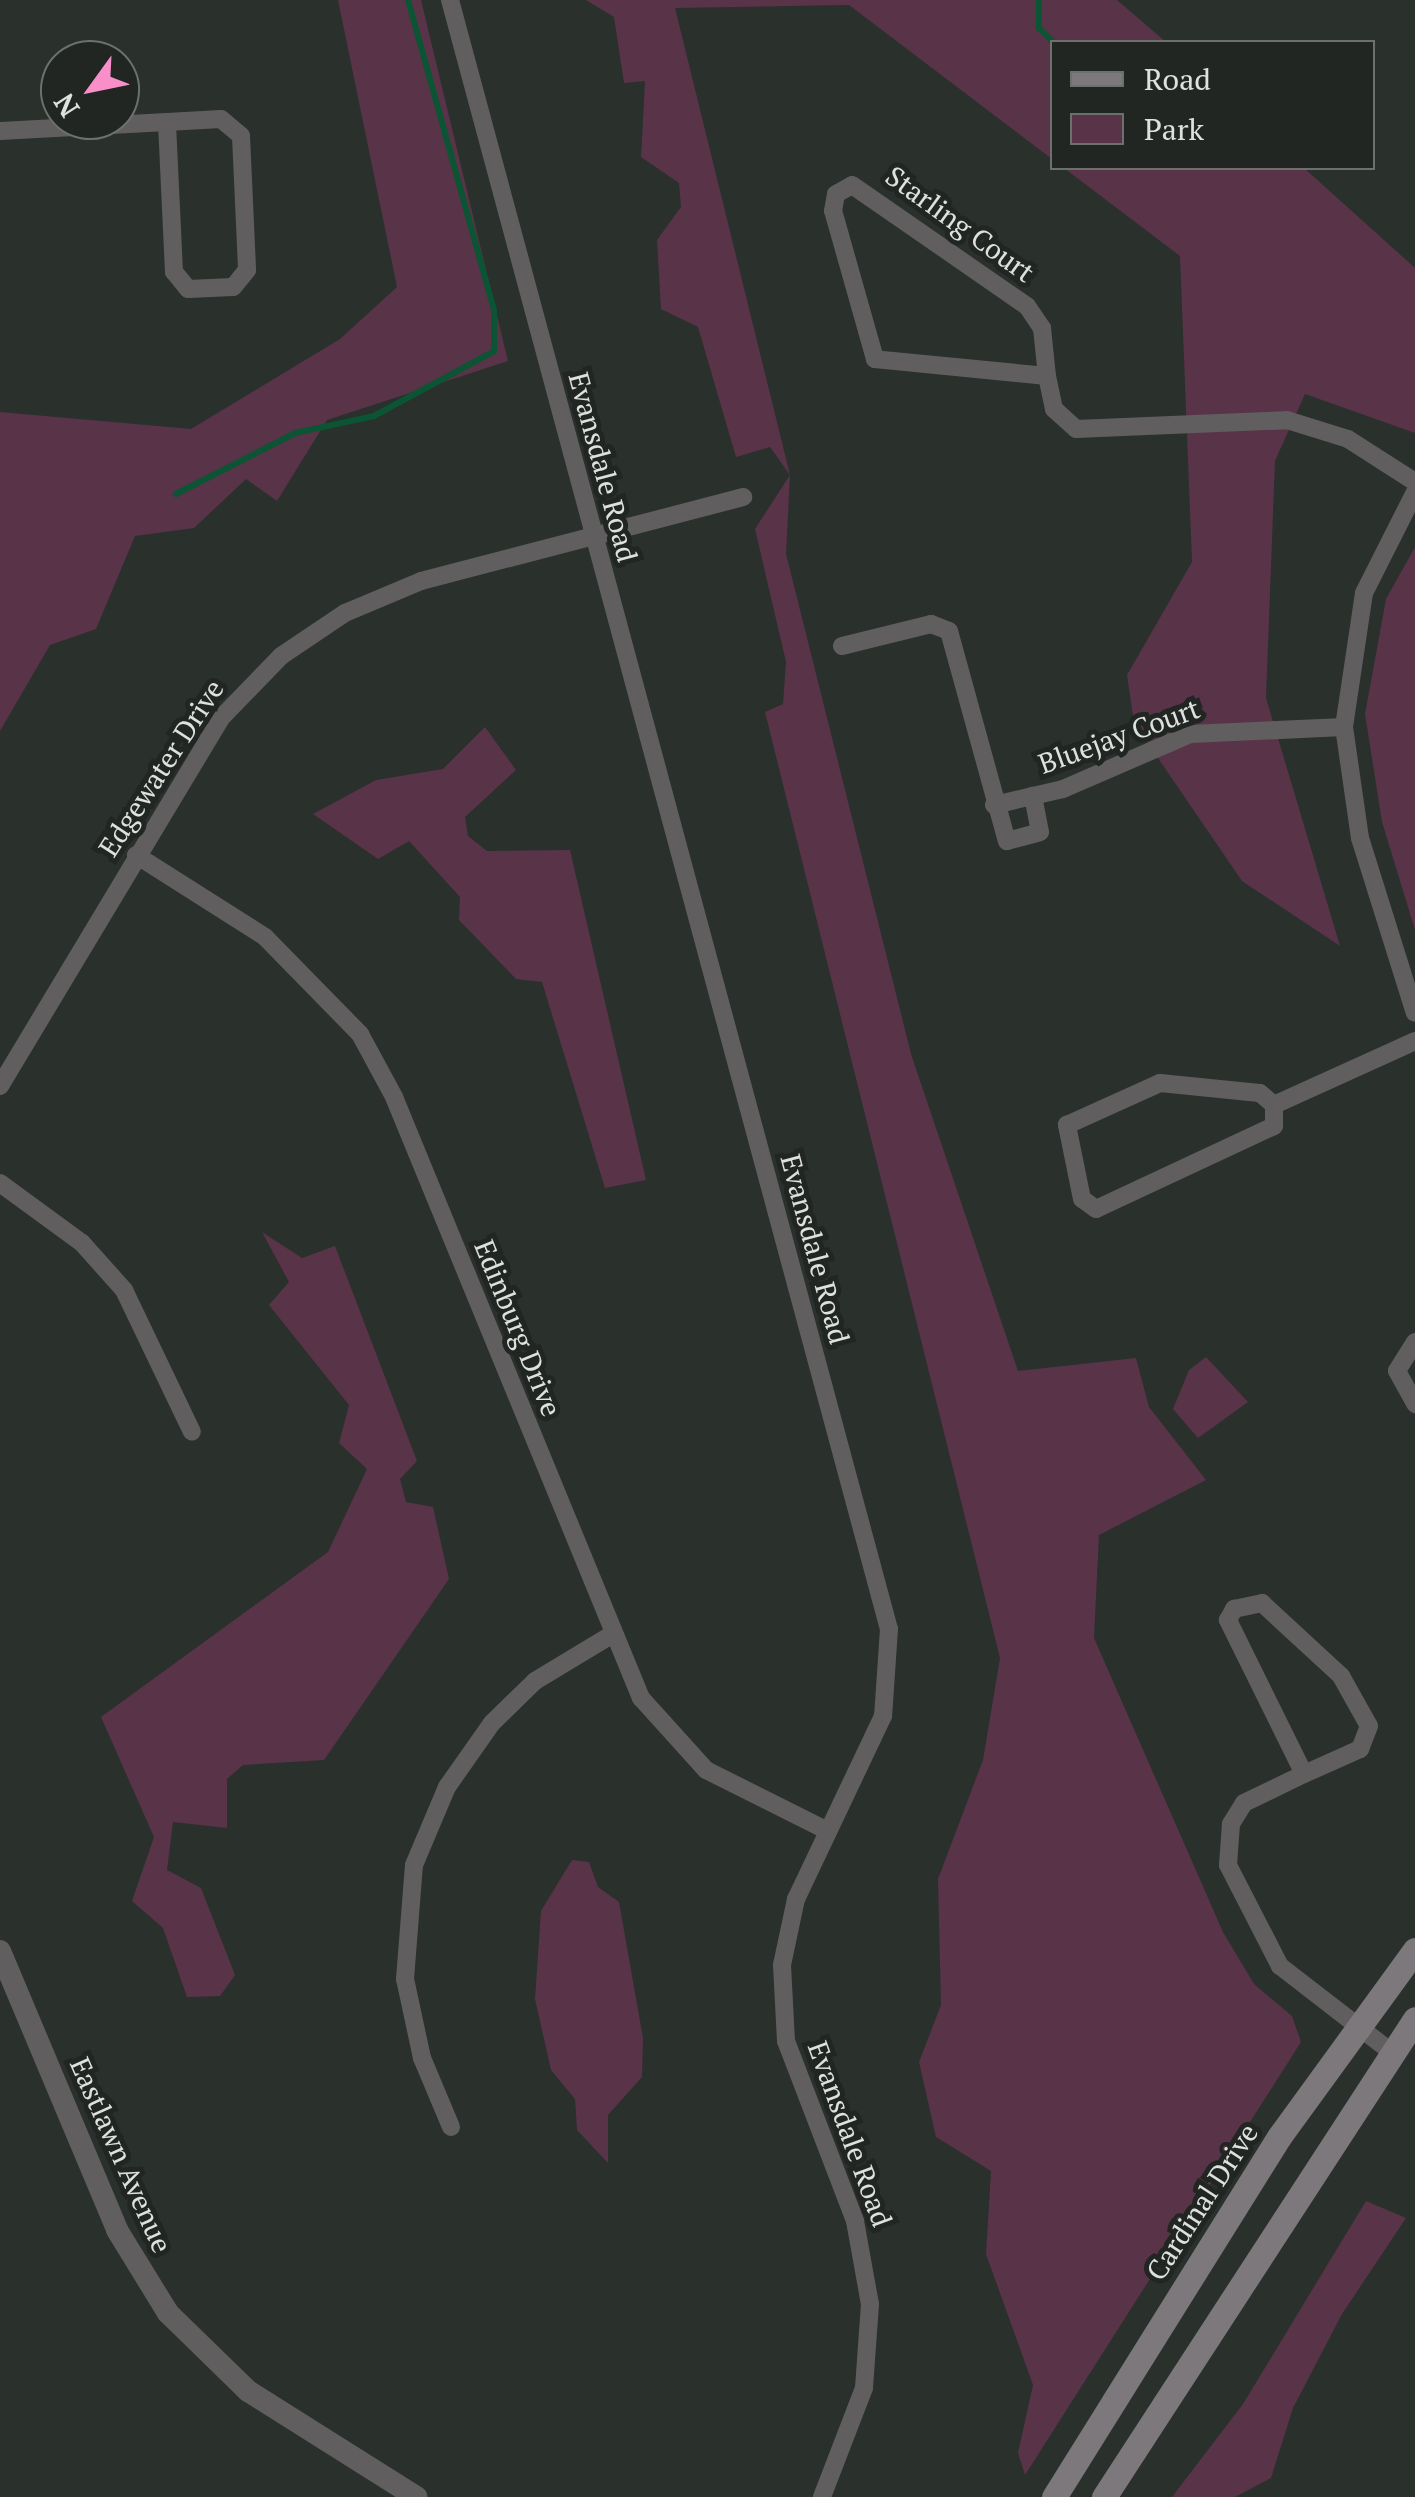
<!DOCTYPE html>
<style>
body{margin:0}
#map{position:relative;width:1415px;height:2497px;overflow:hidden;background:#2a302c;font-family:"PT Serif",serif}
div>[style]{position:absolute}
.green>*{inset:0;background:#593348}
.stream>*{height:6px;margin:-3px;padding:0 3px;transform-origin:3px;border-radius:3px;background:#0b5434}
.minor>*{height:18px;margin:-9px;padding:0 9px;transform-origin:9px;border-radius:9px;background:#615e5f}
.tertiary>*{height:22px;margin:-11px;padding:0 11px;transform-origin:11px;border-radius:11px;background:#615e5f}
.secondary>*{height:25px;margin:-12.5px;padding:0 12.5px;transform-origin:12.5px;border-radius:12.5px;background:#7d787b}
span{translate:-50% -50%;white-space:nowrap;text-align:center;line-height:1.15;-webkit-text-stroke:10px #212623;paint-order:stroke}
.street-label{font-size:28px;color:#dde1df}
.legend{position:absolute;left:1050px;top:40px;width:325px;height:130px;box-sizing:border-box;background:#212623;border:2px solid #6c716e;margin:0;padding:12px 18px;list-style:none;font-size:30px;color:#dde1df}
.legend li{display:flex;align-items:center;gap:20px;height:50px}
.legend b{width:50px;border:2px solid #6c716e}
.north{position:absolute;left:40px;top:40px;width:100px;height:100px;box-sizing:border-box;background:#212623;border:2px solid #6c716e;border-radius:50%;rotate:237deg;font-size:28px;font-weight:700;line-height:40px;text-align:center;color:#dde1df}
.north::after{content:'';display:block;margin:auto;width:35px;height:45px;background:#f98fc9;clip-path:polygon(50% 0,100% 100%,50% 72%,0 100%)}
</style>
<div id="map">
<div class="green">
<div style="clip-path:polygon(338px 0,421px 0,508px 361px,327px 420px,277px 501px,246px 479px,194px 528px,135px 536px,96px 629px,50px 645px,0 731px,0 412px,191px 429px,340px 339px,397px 287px)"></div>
<div style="clip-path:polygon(586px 0,1117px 0,1166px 42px,1052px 42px,1052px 159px,849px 5px,675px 8px,790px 475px,786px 554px,911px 1054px,1018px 1371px,1136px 1358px,1149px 1407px,1206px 1480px,1099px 1535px,1094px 1638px,1223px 1932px,1254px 1984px,1292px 2016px,1301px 2042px,1025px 2475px,1018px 2453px,1033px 2385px,986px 2254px,991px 2171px,936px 2137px,919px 2062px,941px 2005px,938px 1879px,983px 1760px,1000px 1658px,765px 712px,783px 704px,786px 662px,755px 529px,790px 475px,770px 447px,736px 457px,698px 327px,661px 309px,657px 240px,681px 207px,679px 183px,641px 157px,645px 81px,624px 83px,614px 17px)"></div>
<div style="clip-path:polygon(1064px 168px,1304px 168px,1415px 268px,1415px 433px,1305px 394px,1275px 461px,1266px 698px,1340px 946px,1242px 881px,1134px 723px,1127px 675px,1192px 562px,1180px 256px)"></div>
<div style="clip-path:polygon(1415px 547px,1415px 930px,1382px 822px,1365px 714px,1386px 599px)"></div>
<div style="clip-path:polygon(485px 727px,516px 770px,465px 817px,468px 836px,487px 851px,570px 850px,646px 1180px,605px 1188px,542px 982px,516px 979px,459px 920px,460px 897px,409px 841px,378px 859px,313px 814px,376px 780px,443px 769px)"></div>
<div style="clip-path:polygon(262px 1232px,302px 1258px,335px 1246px,417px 1461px,400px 1479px,406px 1502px,433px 1507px,449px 1579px,324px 1760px,243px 1765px,227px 1779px,227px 1828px,173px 1822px,167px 1870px,201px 1888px,235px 1975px,220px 1996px,187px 1997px,163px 1928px,132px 1901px,154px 1837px,101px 1717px,328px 1552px,367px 1469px,339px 1443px,349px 1405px,269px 1305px,289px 1282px)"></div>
<div style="clip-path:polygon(1206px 1357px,1248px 1402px,1198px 1438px,1173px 1409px,1189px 1370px)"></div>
<div style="clip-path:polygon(572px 1860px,589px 1862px,598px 1887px,619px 1902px,643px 2038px,642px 2077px,608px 2115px,608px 2163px,577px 2130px,575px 2099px,551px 2070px,535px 1999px,541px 1911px)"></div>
<div style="clip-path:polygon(1366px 2201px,1406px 2218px,1342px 2314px,1293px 2408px,1271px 2478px,1235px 2497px,1172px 2497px,1243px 2404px)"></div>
</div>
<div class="stream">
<div style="left:1039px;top:0;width:28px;rotate:90deg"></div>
<div style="left:1039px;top:28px;width:20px;rotate:45deg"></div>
<div style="left:176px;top:494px;width:134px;rotate:-27.1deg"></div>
<div style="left:295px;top:433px;width:81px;rotate:-12.1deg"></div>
<div style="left:374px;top:416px;width:136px;rotate:-28.4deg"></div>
<div style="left:494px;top:351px;width:41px;rotate:-90deg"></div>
<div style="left:494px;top:310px;width:322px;rotate:-105.5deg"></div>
</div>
<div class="minor">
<div style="left:450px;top:0;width:1687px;rotate:74.92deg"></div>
<div style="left:889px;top:1629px;width:87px;rotate:93.9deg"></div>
<div style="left:883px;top:1716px;width:203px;rotate:115.4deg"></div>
<div style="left:796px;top:1899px;width:67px;rotate:102deg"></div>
<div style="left:782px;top:1965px;width:76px;rotate:87deg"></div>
<div style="left:786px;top:2041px;width:193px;rotate:69deg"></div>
<div style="left:855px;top:2221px;width:84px;rotate:79.8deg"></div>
<div style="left:870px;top:2304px;width:84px;rotate:94.1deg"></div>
<div style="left:864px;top:2388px;width:117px;rotate:111.1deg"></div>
<div style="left:221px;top:119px;width:26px;rotate:40deg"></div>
<div style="left:241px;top:136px;width:134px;rotate:87.4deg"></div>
<div style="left:247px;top:270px;width:22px;rotate:129deg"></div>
<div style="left:233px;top:287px;width:45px;rotate:177.5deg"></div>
<div style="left:188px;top:289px;width:22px;rotate:-129deg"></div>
<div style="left:174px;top:272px;width:150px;rotate:-92.7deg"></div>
<div style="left:167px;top:122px;width:54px;rotate:-3.2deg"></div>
<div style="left:0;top:131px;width:167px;rotate:-3.1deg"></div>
<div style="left:852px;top:185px;width:213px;rotate:34.7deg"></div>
<div style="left:1027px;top:306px;width:27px;rotate:56deg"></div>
<div style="left:1042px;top:328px;width:48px;rotate:84.1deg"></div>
<div style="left:1047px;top:376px;width:173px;rotate:-174.4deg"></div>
<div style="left:875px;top:359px;width:154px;rotate:-105.8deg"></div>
<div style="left:833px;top:211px;width:17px;rotate:-80deg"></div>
<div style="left:836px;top:194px;width:18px;rotate:-29deg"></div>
<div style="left:1047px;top:376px;width:34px;rotate:78deg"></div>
<div style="left:1054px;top:409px;width:30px;rotate:42deg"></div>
<div style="left:1076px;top:429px;width:211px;rotate:-2.4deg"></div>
<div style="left:1287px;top:420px;width:64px;rotate:17.3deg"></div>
<div style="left:1348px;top:439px;width:80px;rotate:32.7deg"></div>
<div style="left:1415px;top:492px;width:113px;rotate:116.8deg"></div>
<div style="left:1364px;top:593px;width:135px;rotate:98.5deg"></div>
<div style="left:1344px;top:727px;width:112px;rotate:81.8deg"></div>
<div style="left:1360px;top:838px;width:183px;rotate:72.6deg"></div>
<div style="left:842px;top:646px;width:92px;rotate:-13.9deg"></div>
<div style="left:931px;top:624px;width:19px;rotate:21deg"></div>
<div style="left:949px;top:631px;width:218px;rotate:74.6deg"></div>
<div style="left:1007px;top:841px;width:34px;rotate:-15deg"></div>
<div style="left:1040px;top:832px;width:37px;rotate:-101deg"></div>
<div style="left:994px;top:805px;width:71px;rotate:-13.1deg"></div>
<div style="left:1063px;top:789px;width:138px;rotate:-23.4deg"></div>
<div style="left:1190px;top:734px;width:154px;rotate:-2.6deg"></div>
<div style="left:136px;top:855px;width:153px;rotate:32.4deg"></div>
<div style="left:265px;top:937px;width:136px;rotate:45.6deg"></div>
<div style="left:360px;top:1034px;width:72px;rotate:61.6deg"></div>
<div style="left:394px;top:1097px;width:650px;rotate:67.66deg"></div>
<div style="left:641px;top:1698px;width:97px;rotate:47.9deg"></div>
<div style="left:706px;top:1770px;width:134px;rotate:26.6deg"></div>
<div style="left:1160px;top:1083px;width:100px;rotate:5.7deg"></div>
<div style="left:1260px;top:1093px;width:18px;rotate:41deg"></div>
<div style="left:1274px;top:1105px;width:21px;rotate:90deg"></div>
<div style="left:1274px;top:1126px;width:196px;rotate:155deg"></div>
<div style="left:1096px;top:1209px;width:17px;rotate:-144deg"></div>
<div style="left:1082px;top:1199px;width:76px;rotate:-101.5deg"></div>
<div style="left:1067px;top:1125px;width:102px;rotate:-24.3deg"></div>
<div style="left:0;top:1086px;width:429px;rotate:-59deg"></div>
<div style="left:221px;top:718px;width:86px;rotate:-45.9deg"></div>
<div style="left:281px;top:656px;width:77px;rotate:-33.9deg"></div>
<div style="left:345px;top:613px;width:82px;rotate:-22.8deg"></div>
<div style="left:421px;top:581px;width:333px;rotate:-14.6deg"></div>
<div style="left:1274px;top:1105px;width:155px;rotate:-24.4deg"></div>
<div style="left:0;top:1183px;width:102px;rotate:36.2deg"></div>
<div style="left:82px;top:1243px;width:63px;rotate:48.2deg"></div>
<div style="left:124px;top:1290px;width:157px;rotate:64.4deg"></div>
<div style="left:1415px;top:1342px;width:34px;rotate:122deg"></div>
<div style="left:1397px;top:1371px;width:38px;rotate:61deg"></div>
<div style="left:1262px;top:1603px;width:108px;rotate:42.7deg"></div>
<div style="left:1341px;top:1676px;width:57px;rotate:60.8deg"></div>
<div style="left:1369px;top:1726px;width:25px;rotate:111deg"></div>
<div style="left:1360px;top:1749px;width:61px;rotate:155.9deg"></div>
<div style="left:1304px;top:1774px;width:172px;rotate:-116.3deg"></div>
<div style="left:1228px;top:1620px;width:13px;rotate:-61deg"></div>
<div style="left:1234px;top:1609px;width:29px;rotate:-12deg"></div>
<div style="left:1304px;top:1774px;width:67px;rotate:154.2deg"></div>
<div style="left:1244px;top:1803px;width:25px;rotate:122deg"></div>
<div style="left:1231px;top:1824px;width:41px;rotate:94.2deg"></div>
<div style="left:1228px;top:1865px;width:114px;rotate:62.8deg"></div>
<div style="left:1280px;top:1966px;width:139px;rotate:37.7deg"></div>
<div style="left:451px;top:2127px;width:75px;rotate:-112.8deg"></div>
<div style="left:422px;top:2058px;width:81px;rotate:-102.1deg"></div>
<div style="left:405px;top:1979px;width:114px;rotate:-85.5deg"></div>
<div style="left:414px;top:1865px;width:85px;rotate:-67.1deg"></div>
<div style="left:447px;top:1787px;width:78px;rotate:-54.9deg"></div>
<div style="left:492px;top:1723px;width:60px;rotate:-44.3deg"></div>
<div style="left:535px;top:1681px;width:91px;rotate:-31.1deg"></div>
</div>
<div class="tertiary">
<div style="left:0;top:1951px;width:303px;rotate:67.2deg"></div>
<div style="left:117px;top:2230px;width:97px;rotate:58.4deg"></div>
<div style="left:168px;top:2313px;width:112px;rotate:44.3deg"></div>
<div style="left:248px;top:2391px;width:199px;rotate:32.2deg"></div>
</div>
<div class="secondary">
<div style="left:1054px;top:2497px;width:425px;rotate:-58deg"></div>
<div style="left:1279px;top:2137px;width:231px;rotate:-54deg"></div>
<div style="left:1104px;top:2497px;width:570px;rotate:-56.95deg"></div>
</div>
<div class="street-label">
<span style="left:960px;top:224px;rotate:36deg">Starling Court</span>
<span style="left:603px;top:467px;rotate:75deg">Evansdale Road</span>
<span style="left:1119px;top:736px;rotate:-20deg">Bluejay Court</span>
<span style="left:161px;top:768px;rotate:-57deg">Edgewater Drive</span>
<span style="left:815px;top:1249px;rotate:75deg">Evansdale Road</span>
<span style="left:518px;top:1328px;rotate:68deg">Edinburg Drive</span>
<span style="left:850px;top:2134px;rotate:70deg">Evansdale Road</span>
<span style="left:121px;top:2155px;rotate:66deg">Eastlawn Avenue</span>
<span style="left:1202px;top:2202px;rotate:-57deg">Cardinal Drive</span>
</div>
<ul class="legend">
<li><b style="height:12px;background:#7d787b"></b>Road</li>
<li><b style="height:28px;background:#593348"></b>Park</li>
</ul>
<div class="north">N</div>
</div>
